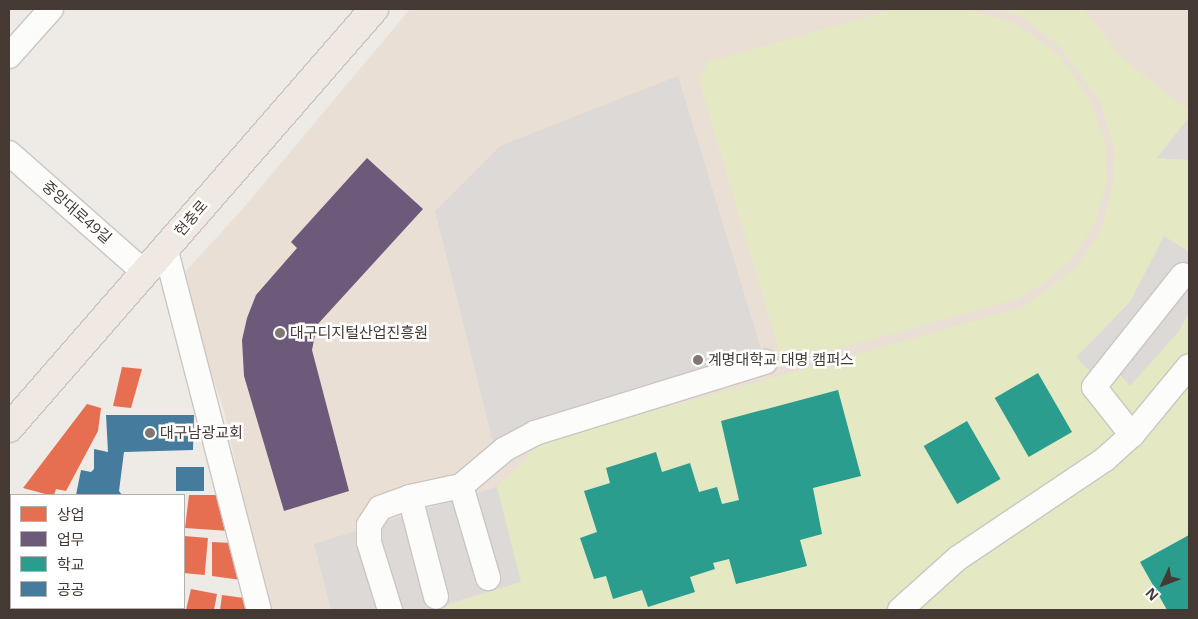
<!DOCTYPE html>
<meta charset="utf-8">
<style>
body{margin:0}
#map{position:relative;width:1198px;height:619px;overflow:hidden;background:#eeeae6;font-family:"Open Sans","Noto Sans KR",sans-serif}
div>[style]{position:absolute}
.education>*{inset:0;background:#eadfd5}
.green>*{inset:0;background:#e4e9c4}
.parking>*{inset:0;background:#ddd9d6}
.shops>*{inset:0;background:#e76f51;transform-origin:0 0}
.offices>*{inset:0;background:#6d597a}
.schools>*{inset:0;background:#2a9d8f;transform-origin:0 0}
.public>*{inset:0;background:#457b9d;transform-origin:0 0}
.roads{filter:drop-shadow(1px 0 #cbc6c2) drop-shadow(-1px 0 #cbc6c2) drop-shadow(0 1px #cbc6c2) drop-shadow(0 -1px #cbc6c2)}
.minor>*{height:24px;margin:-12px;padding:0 12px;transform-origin:12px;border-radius:12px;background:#fcfcfb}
.major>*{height:28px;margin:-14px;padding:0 14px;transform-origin:14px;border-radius:14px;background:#f0e8e2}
.dots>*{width:14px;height:14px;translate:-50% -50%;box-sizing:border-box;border:2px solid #fff;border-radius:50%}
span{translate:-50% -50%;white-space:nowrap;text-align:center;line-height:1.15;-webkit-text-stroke:5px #fff;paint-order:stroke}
.street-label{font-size:15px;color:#443933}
.poi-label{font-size:15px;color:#443933}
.left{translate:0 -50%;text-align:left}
.frame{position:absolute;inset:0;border:10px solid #443933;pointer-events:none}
.legend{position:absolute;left:10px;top:494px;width:175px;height:115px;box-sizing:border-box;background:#fff;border:1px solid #b4b0ad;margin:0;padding:6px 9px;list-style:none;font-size:15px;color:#443933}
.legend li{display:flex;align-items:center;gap:10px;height:25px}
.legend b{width:25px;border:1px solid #b4b0ad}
.north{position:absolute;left:1138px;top:559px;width:50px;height:50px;-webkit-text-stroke:4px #fff;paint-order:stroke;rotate:227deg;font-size:14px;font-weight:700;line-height:20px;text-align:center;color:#443933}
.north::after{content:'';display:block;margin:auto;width:18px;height:22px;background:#443933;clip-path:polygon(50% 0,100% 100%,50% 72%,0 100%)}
</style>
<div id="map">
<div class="education">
<div style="clip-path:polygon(410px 9px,1189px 9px,1189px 610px,261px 610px,253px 546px,224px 411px,189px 308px,184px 273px,241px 211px)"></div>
</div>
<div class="green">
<div style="clip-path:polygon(895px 9px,965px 9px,1016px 24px,1060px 56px,1090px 100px,1105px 144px,1107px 182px,1094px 226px,1071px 260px,1045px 282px,1017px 299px,783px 364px,699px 80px,708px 62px)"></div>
<div style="clip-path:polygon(991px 9px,1083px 9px,1123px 59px,1178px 103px,1189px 108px,1189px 116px,1158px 157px,1189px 160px,1189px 610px,436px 610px,520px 582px,497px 487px,543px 442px,1022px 308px,1077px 267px,1102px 228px,1113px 183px,1115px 151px,1100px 101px,1059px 46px,1020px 15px)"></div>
</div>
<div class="parking">
<div style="clip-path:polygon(678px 76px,765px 362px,497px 458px,435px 211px,500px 146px)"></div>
<div style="clip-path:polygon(1189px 117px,1189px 160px,1157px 158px)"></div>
<div style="clip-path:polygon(1164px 236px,1189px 252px,1189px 312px,1179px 331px,1130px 386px,1118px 373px,1104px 386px,1076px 357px,1130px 302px)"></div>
<div style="clip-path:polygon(497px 487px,521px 582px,426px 610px,331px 610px,314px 544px)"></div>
</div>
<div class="shops">
<div style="clip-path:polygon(122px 367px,142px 369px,131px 408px,113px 406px)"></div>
<div style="clip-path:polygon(87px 404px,101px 408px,98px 431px,66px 491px,56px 489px,54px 495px,49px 495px,23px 488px)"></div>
<div style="clip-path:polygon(189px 495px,223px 495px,229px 531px,185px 528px)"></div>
<div style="left:184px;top:536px;width:24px;height:37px;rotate:5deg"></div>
<div style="clip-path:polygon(212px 542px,232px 543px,241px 580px,212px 576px)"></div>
<div style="clip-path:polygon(191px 589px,217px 594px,214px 610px,186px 610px)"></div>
<div style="clip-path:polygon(222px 595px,244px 598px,248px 610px,220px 610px)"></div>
</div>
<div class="offices">
<div style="clip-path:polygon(367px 158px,423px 209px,317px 325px,312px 350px,349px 491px,284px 511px,244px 376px,242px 340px,247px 318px,256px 295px,297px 248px,291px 242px)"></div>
</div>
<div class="schools">
<div style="left:1038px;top:373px;width:68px;height:50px;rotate:60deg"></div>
<div style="clip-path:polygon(838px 390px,861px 476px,813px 488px,822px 534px,800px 540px,807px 566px,736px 584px,729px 559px,713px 563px,715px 569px,690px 577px,695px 592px,648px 607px,642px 590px,613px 599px,606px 576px,594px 579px,580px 538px,597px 532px,584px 491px,610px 483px,606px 468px,656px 452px,662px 472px,690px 463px,699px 492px,717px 487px,722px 504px,739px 500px,721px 421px)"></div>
<div style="left:967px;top:421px;width:67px;height:50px;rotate:60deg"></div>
<div style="clip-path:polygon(1189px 535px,1189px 610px,1167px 610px,1140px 562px)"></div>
</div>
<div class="public">
<div style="clip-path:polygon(106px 415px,194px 415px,193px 450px,124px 452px,119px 491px,122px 495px,76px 495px,81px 470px,91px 472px,94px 469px,94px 449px,108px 452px)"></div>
<div style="left:176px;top:467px;width:28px;height:24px"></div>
<div style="clip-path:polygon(9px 548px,11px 552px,9px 606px)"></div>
</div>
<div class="roads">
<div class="minor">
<div style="left:9px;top:56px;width:63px;rotate:-48.2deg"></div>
<div style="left:9px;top:153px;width:180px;rotate:41.4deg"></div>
<div style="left:165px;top:247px;width:375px;rotate:75.5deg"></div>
<div style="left:1132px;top:435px;width:61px;rotate:-128.4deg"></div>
<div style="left:1094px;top:387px;width:143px;rotate:-51.5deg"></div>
<div style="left:461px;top:486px;width:96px;rotate:73.6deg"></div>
<div style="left:410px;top:497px;width:103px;rotate:75.4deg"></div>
<div style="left:9px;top:518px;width:4px;rotate:63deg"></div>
<div style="left:60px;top:608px;width:2px;rotate:63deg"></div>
<div style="left:390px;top:610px;width:71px;rotate:-107.2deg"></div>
<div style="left:369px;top:542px;width:17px;rotate:-90deg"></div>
<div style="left:369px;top:525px;width:20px;rotate:-57deg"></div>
<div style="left:380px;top:508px;width:32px;rotate:-20deg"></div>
<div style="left:410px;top:497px;width:52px;rotate:-12.2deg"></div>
<div style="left:461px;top:486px;width:57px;rotate:-40.1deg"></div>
<div style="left:505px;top:449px;width:34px;rotate:-28deg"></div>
<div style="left:535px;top:433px;width:241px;rotate:-17.2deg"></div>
<div style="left:900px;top:610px;width:78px;rotate:-41.9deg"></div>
<div style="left:958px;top:558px;width:176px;rotate:-33.9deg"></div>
<div style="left:1104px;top:460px;width:38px;rotate:-42deg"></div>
<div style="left:1132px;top:435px;width:89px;rotate:-50.4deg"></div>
</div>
<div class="major">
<div style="left:9px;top:428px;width:556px;rotate:-48.94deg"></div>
</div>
</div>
<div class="dots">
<div style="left:280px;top:333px;background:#807772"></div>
<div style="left:698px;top:360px;background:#807772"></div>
<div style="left:150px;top:433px;background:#807772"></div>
</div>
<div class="street-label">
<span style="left:77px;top:212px;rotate:41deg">중앙대로49길</span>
<span style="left:191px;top:218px;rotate:-49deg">현충로</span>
</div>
<div class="poi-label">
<span class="left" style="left:290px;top:333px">대구디지털산업진흥원</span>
<span class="left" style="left:708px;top:360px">계명대학교 대명 캠퍼스</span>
<span class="left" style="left:160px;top:433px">대구남광교회</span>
</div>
<div class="frame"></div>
<ul class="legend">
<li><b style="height:14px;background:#e76f51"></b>상업</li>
<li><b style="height:14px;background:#6d597a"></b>업무</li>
<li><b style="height:14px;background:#2a9d8f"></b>학교</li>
<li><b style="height:14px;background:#457b9d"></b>공공</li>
</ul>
<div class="north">N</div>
</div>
